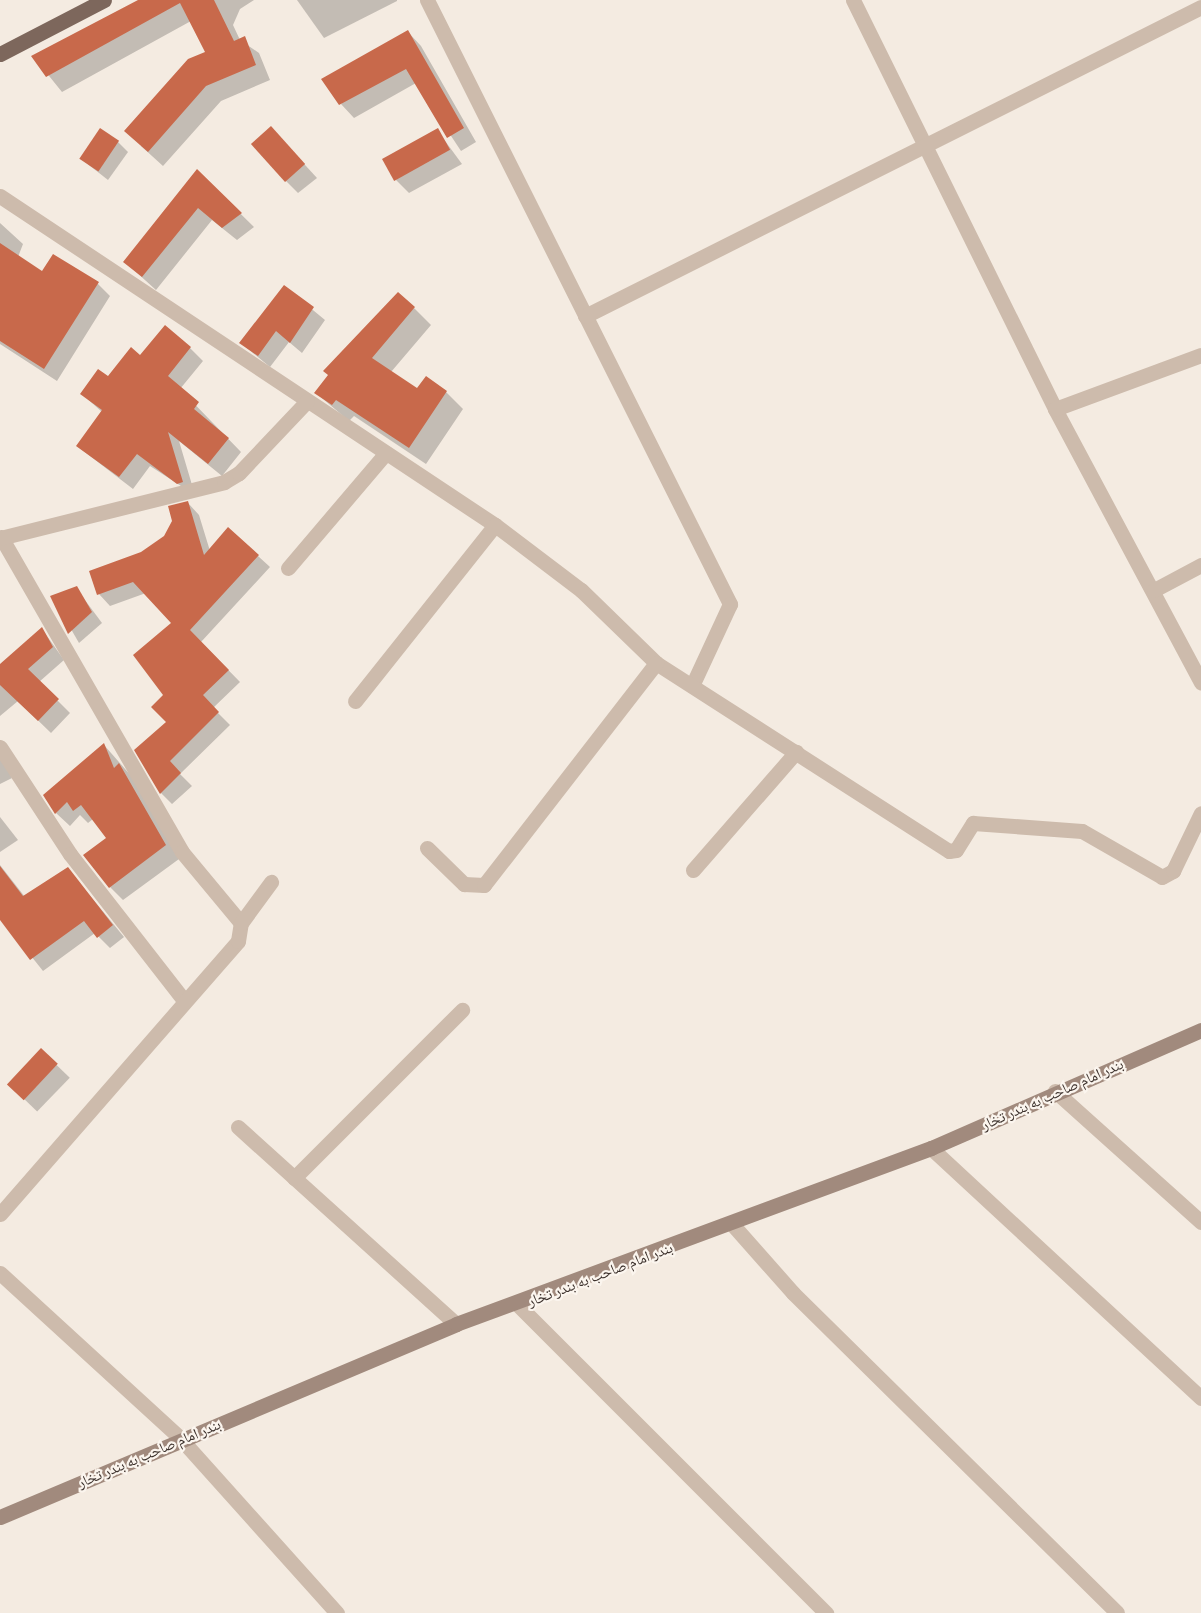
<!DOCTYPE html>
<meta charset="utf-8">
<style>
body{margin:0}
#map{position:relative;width:1201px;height:1613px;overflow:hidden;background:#f4ebe1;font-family:"Titillium Web","Noto Naskh Arabic",sans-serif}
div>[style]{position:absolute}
.shadow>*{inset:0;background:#0003;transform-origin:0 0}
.building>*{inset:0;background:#c8694b;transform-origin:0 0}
.minor>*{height:15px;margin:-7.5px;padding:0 7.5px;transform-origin:7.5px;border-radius:7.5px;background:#cdbbac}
.secondary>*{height:15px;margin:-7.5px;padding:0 7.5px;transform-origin:7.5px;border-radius:7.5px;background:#a18a7d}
.primary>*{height:15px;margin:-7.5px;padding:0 7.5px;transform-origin:7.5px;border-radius:7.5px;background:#7d675c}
span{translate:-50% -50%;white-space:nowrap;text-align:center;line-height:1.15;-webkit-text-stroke:4.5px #fbf5ee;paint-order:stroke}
.street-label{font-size:15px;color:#3b302b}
</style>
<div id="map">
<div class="shadow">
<div style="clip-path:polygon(142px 0,254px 0,240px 9px,233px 25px,240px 40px,259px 53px,270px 80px,221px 101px,163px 166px,141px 146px,207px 53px,191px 21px,62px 92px,33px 56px)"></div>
<div style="clip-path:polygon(297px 0,397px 0,397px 1px,324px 38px)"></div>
<div style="clip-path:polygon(408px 32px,421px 46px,476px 142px,461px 151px,416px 83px,354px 118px,341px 104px)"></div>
<div style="clip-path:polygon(437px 130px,462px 164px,409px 193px,396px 180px)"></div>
<div style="clip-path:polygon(118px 142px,128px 152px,108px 180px,80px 158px)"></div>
<div style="clip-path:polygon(284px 142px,317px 178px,298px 193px,285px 180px)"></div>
<div style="clip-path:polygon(197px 171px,254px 227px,237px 240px,212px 220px,156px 290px,125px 262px)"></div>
<div style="clip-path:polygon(0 223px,23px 244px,18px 257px,42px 273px,98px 284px,110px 296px,57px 381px,0 344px)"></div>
<div style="clip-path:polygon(285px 287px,325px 320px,302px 353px,289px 342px,270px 367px,241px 343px)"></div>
<div style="clip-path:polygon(414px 308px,431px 325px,391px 372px,418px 390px,446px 392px,463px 409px,426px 464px,354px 416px,349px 421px,316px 393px)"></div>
<div style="clip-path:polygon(190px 348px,203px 361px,180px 389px,241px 452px,222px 476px,179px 441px,195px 495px,150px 466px,133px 489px,77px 446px,102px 412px,82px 394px,141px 357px)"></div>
<div style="clip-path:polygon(188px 503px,199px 515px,210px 551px,258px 556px,270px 567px,201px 642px,240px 682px,213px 708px,230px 725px,180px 774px,192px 786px,172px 804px,161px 793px,173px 623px,146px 593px,110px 606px,99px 594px,165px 537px)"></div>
<div style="clip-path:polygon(76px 588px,102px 623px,79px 643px,52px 596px)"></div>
<div style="clip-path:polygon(42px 629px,64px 660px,39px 682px,70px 713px,51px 733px,18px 701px,0 716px,0 666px)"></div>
<div style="clip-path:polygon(104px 745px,133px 778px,179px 859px,123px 900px,110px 887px,108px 839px,93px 819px,88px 823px,80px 815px,70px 826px,56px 813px)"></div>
<div style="clip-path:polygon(0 756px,12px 778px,0 784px)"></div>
<div style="clip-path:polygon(0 817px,18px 840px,0 852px)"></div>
<div style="clip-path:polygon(0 865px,25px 897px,68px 869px,124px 937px,110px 948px,95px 933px,43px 971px,0 917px)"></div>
<div style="left:41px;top:1050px;width:40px;height:47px;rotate:44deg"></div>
</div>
<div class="building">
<div style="clip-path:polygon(138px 0,214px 0,234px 41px,245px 36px,256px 65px,206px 86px,148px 152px,124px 131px,188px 59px,205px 52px,180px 3px,46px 77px,31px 56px)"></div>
<div style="clip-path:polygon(408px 30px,464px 128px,447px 138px,406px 69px,339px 105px,321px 79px)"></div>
<div style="left:271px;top:126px;width:51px;height:27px;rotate:48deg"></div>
<div style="left:100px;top:128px;width:23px;height:37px;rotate:34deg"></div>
<div style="left:438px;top:128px;width:25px;height:64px;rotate:61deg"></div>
<div style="clip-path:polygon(197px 169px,242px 213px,222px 228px,198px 208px,142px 277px,123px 262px)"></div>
<div style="clip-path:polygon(0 243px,42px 271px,53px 254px,99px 282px,44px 369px,0 341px)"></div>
<div style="clip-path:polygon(284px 285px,314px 307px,290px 343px,276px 331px,258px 356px,239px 343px)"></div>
<div style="clip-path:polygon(398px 292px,415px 307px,372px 358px,417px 388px,426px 376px,447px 391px,409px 448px,336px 400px,332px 405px,314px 393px,328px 375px,323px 371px)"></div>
<div style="clip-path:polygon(165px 325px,191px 347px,168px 376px,199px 402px,194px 409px,229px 438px,208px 464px,168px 432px,183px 482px,177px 484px,137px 454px,119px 477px,76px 446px,102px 410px,80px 394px,98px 369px,108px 376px,131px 347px,140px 355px)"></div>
<div style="clip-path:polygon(188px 501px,204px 555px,228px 527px,259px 555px,190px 630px,229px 670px,203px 695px,219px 712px,170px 761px,181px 773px,160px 794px,134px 750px,166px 722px,151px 707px,163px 695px,133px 655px,171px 623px,133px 582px,97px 595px,89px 571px,141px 552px,164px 536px,172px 521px,168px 506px)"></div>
<div style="clip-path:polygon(77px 586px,92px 612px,68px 634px,50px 596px)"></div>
<div style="clip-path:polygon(42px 627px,53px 647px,28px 669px,59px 699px,38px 721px,0 685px,0 664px)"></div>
<div style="clip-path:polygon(104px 743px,114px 768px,119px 763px,166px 845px,109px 888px,83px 855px,106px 838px,81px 805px,73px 811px,67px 802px,55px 814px,43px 795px)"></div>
<div style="clip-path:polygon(0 866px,23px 896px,68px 867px,113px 925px,97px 938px,84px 921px,30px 960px,0 920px)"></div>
<div style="left:41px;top:1048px;width:23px;height:50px;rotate:43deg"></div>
</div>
<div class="minor">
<div style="left:427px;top:0;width:676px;rotate:63.36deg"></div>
<div style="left:730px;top:604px;width:90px;rotate:114.9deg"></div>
<div style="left:853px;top:0;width:456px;rotate:63.7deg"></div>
<div style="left:1055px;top:409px;width:310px;rotate:61.9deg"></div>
<div style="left:0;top:196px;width:594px;rotate:33.61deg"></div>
<div style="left:495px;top:525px;width:108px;rotate:37.1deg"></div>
<div style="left:581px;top:590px;width:105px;rotate:44.2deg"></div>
<div style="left:656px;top:663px;width:348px;rotate:32.7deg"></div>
<div style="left:949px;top:851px;width:7px;rotate:-8deg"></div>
<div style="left:956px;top:850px;width:32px;rotate:-58deg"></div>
<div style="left:973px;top:823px;width:109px;rotate:4.2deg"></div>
<div style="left:1082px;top:831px;width:92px;rotate:29.9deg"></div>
<div style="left:1162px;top:877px;width:13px;rotate:-29deg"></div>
<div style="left:1173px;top:871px;width:64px;rotate:-64.2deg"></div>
<div style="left:585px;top:316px;width:689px;rotate:-26.64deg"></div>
<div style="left:1055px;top:409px;width:156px;rotate:-20.3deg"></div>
<div style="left:1px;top:537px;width:363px;rotate:60.1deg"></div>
<div style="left:182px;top:852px;width:92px;rotate:50.3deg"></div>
<div style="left:0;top:538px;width:231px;rotate:-14deg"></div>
<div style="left:224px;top:482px;width:17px;rotate:-31deg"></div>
<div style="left:239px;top:473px;width:99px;rotate:-46.6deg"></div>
<div style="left:288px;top:568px;width:151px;rotate:-49.6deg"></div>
<div style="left:1154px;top:590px;width:53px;rotate:-28deg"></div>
<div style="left:355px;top:701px;width:225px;rotate:-51.5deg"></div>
<div style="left:0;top:747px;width:128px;rotate:56.8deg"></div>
<div style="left:70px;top:854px;width:184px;rotate:52.1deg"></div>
<div style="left:427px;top:848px;width:52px;rotate:44.2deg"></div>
<div style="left:464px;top:884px;width:20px;rotate:3deg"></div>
<div style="left:484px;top:885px;width:281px;rotate:-52.2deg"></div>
<div style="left:693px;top:870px;width:157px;rotate:-48.9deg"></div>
<div style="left:1055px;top:1091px;width:196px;rotate:41.9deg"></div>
<div style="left:238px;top:1127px;width:294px;rotate:42.1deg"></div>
<div style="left:931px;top:1148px;width:368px;rotate:42.8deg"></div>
<div style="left:294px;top:1178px;width:238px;rotate:-45deg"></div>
<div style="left:0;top:1214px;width:362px;rotate:-48.9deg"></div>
<div style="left:238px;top:941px;width:18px;rotate:-81deg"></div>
<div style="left:241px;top:923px;width:51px;rotate:-53.8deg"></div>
<div style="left:732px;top:1224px;width:92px;rotate:48.5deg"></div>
<div style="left:793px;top:1293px;width:455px;rotate:44.6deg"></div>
<div style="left:0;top:1273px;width:244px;rotate:42.5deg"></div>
<div style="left:180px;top:1438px;width:235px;rotate:48.1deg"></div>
<div style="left:518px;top:1305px;width:436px;rotate:45deg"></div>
</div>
<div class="secondary">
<div style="left:0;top:1517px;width:495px;rotate:-22.9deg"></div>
<div style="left:456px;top:1324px;width:507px;rotate:-20.33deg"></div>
<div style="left:931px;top:1148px;width:295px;rotate:-23.6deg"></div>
</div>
<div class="primary">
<div style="left:0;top:54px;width:117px;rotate:-27.4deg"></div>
</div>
<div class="street-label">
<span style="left:1052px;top:1094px;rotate:-24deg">بندر امام صاحب به بندر تخار</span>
<span style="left:600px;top:1274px;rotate:-21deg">بندر امام صاحب به بندر تخار</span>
<span style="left:149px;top:1453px;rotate:-23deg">بندر امام صاحب به بندر تخار</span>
</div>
</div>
